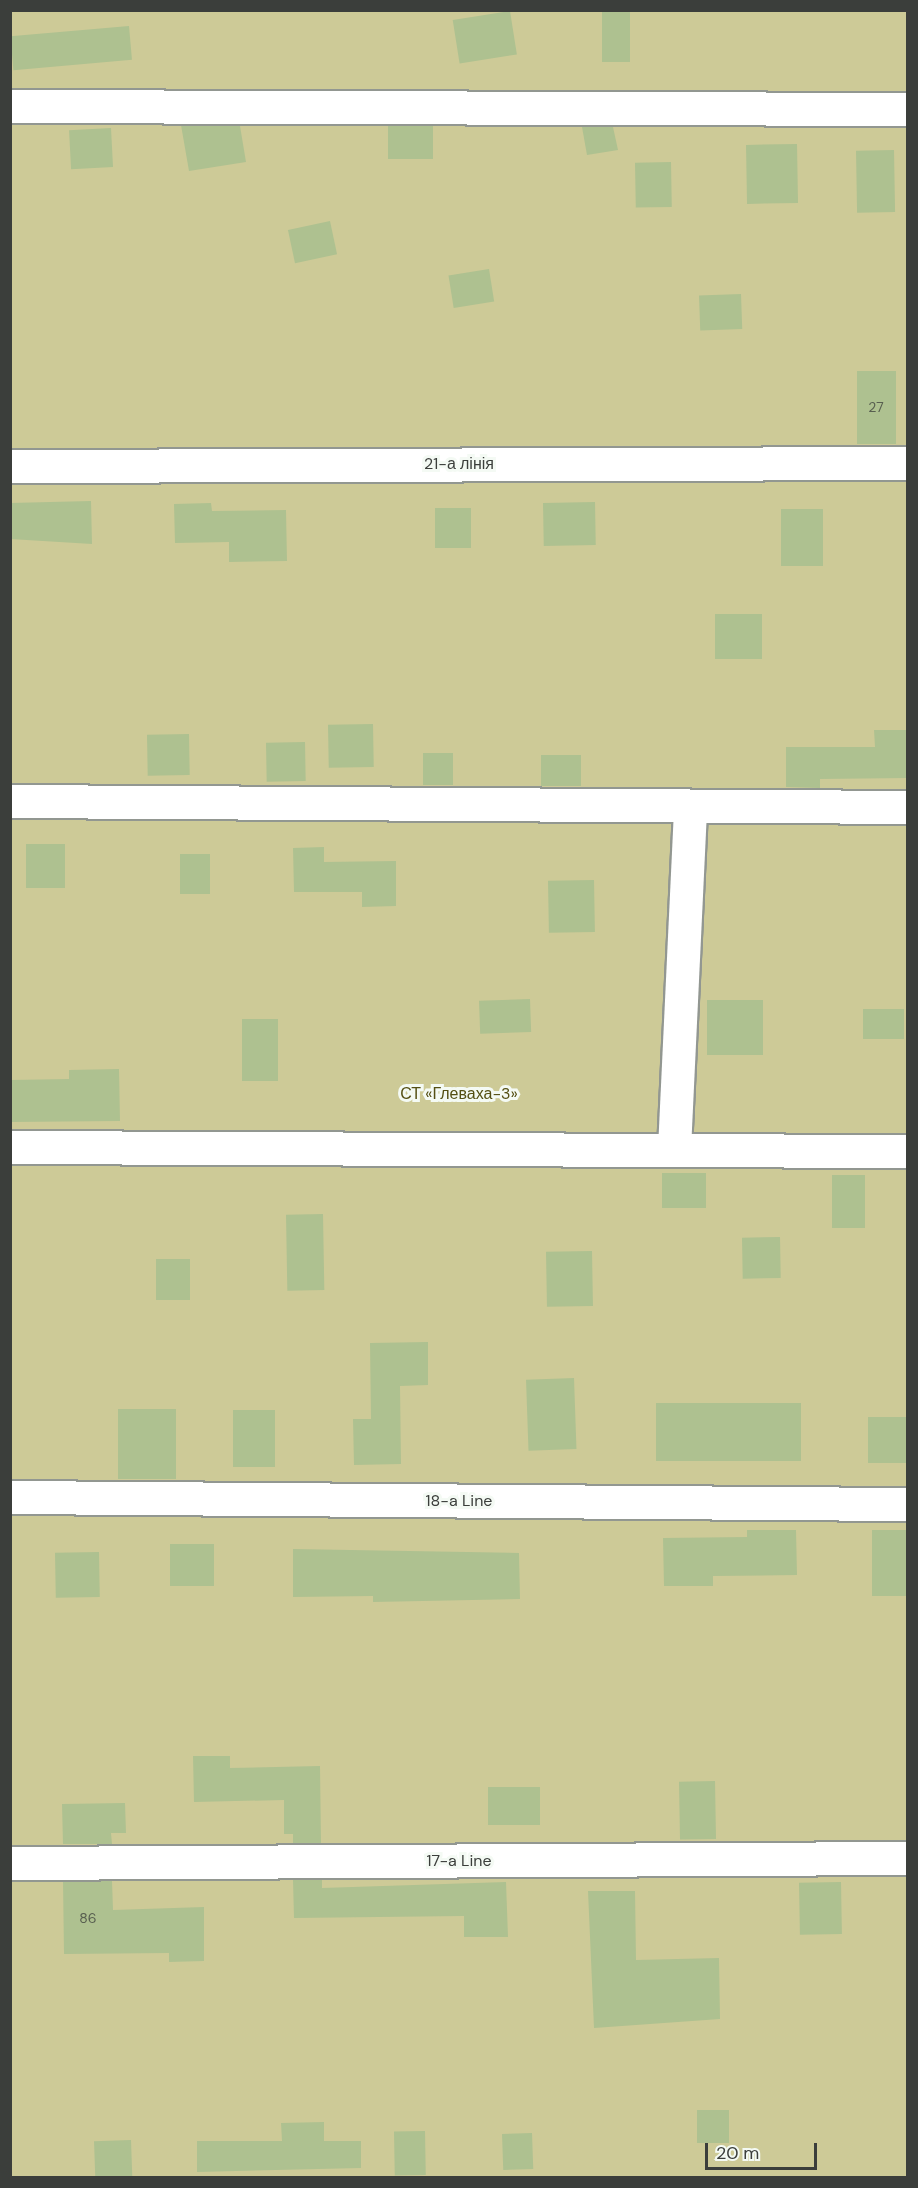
<!DOCTYPE html>
<meta charset="utf-8">
<style>
body{margin:0}
#map{position:relative;width:918px;height:2188px;overflow:hidden;background:#e6ece6;font-family:"DM Sans",sans-serif}
div>[style]{position:absolute}
.green>*{inset:0;background:#cdca97;transform-origin:0 0}
.building>*{inset:0;background:#aec190;transform-origin:0 0}
.roads{filter:drop-shadow(2px 0 #929791) drop-shadow(-2px 0 #929791) drop-shadow(0 2px #929791) drop-shadow(0 -2px #929791)}
.minor>*{height:33px;margin:-16.5px;padding:0 16.5px;transform-origin:16.5px;border-radius:16.5px;background:#fff}
span{translate:-50% -50%;white-space:nowrap;text-align:center;line-height:1.15;-webkit-text-stroke:6px #f4faf4;paint-order:stroke}
.number-label{font-size:14px;color:#585f50}
.number-label span{-webkit-text-stroke-width:0}
.street-label{font-size:16px;color:#3b3e3b}
.park-label{font-size:16px;color:#544f13}
.frame{position:absolute;inset:0;border:12px solid #3b3e3b;pointer-events:none}
.scale{position:absolute;left:705px;top:2143px;width:112px;height:27px;box-sizing:border-box;border:3px solid #3b3e3b;border-top:0;padding-left:8px;font-size:18px;line-height:21px;white-space:nowrap;color:#3b3e3b;-webkit-text-stroke:4px #f4faf4;paint-order:stroke}
</style>
<div id="map">
<div class="green">
<div style="left:11px;top:11px;width:896px;height:2166px"></div>
</div>
<div class="building">
<div style="left:602px;top:10px;width:28px;height:52px"></div>
<div style="left:510px;top:11px;width:44px;height:58px;rotate:81deg"></div>
<div style="left:129px;top:26px;width:34px;height:119px;rotate:85deg"></div>
<div style="clip-path:polygon(181px 125px,240px 126px,246px 162px,189px 171px)"></div>
<div style="left:388px;top:126px;width:45px;height:33px"></div>
<div style="clip-path:polygon(582px 127px,613px 127px,618px 150px,587px 155px)"></div>
<div style="left:111px;top:128px;width:39px;height:42px;rotate:87deg"></div>
<div style="left:797px;top:144px;width:59px;height:51px;rotate:89deg"></div>
<div style="left:894px;top:150px;width:62px;height:38px;rotate:89deg"></div>
<div style="left:671px;top:162px;width:45px;height:36px;rotate:89deg"></div>
<div style="left:330px;top:221px;width:34px;height:43px;rotate:78deg"></div>
<div style="left:489px;top:269px;width:33px;height:41px;rotate:81deg"></div>
<div style="left:741px;top:294px;width:35px;height:42px;rotate:88deg"></div>
<div style="left:857px;top:371px;width:39px;height:73px"></div>
<div style="clip-path:polygon(91px 501px,92px 544px,10px 539px,10px 503px)"></div>
<div style="left:595px;top:502px;width:43px;height:52px;rotate:89deg"></div>
<div style="clip-path:polygon(211px 503px,212px 511px,286px 510px,287px 561px,229px 562px,229px 542px,175px 543px,174px 504px)"></div>
<div style="left:435px;top:508px;width:36px;height:40px"></div>
<div style="left:781px;top:509px;width:42px;height:57px"></div>
<div style="left:762px;top:614px;width:45px;height:47px;rotate:90deg"></div>
<div style="left:373px;top:724px;width:43px;height:45px;rotate:89deg"></div>
<div style="clip-path:polygon(874px 730px,908px 730px,908px 778px,820px 779px,820px 788px,786px 787px,786px 747px,875px 747px)"></div>
<div style="left:189px;top:734px;width:41px;height:42px;rotate:89deg"></div>
<div style="left:305px;top:742px;width:39px;height:39px;rotate:89deg"></div>
<div style="left:423px;top:753px;width:30px;height:32px"></div>
<div style="left:541px;top:755px;width:40px;height:31px"></div>
<div style="left:65px;top:844px;width:44px;height:39px;rotate:90deg"></div>
<div style="clip-path:polygon(324px 847px,324px 862px,396px 861px,396px 906px,362px 907px,362px 892px,294px 892px,293px 848px)"></div>
<div style="left:180px;top:854px;width:30px;height:40px"></div>
<div style="left:594px;top:880px;width:52px;height:46px;rotate:89deg"></div>
<div style="left:530px;top:999px;width:33px;height:51px;rotate:88deg"></div>
<div style="left:707px;top:1000px;width:56px;height:55px"></div>
<div style="left:904px;top:1009px;width:30px;height:41px;rotate:90deg"></div>
<div style="left:242px;top:1019px;width:36px;height:62px"></div>
<div style="clip-path:polygon(119px 1069px,120px 1121px,10px 1122px,10px 1080px,69px 1079px,69px 1070px)"></div>
<div style="left:662px;top:1173px;width:44px;height:35px"></div>
<div style="left:832px;top:1175px;width:33px;height:53px"></div>
<div style="left:323px;top:1214px;width:76px;height:37px;rotate:89deg"></div>
<div style="left:780px;top:1237px;width:41px;height:38px;rotate:89deg"></div>
<div style="left:592px;top:1251px;width:55px;height:46px;rotate:89deg"></div>
<div style="left:156px;top:1259px;width:34px;height:41px"></div>
<div style="clip-path:polygon(428px 1342px,428px 1385px,400px 1386px,401px 1464px,354px 1465px,353px 1419px,371px 1419px,370px 1343px)"></div>
<div style="left:574px;top:1378px;width:71px;height:48px;rotate:88deg"></div>
<div style="left:801px;top:1403px;width:58px;height:145px;rotate:90deg"></div>
<div style="left:118px;top:1409px;width:58px;height:70px"></div>
<div style="left:233px;top:1410px;width:42px;height:57px"></div>
<div style="left:868px;top:1417px;width:40px;height:46px"></div>
<div style="clip-path:polygon(747px 1530px,796px 1530px,797px 1575px,713px 1576px,713px 1586px,664px 1586px,663px 1538px,747px 1537px)"></div>
<div style="left:908px;top:1530px;width:66px;height:36px;rotate:90deg"></div>
<div style="left:170px;top:1544px;width:44px;height:42px"></div>
<div style="clip-path:polygon(293px 1549px,519px 1553px,520px 1599px,373px 1602px,373px 1596px,293px 1597px)"></div>
<div style="left:99px;top:1552px;width:45px;height:44px;rotate:89deg"></div>
<div style="clip-path:polygon(193px 1756px,230px 1756px,230px 1768px,320px 1766px,321px 1843px,293px 1843px,293px 1834px,284px 1834px,284px 1800px,194px 1802px)"></div>
<div style="left:715px;top:1781px;width:58px;height:36px;rotate:89deg"></div>
<div style="left:540px;top:1787px;width:38px;height:52px;rotate:90deg"></div>
<div style="clip-path:polygon(125px 1803px,126px 1833px,111px 1833px,112px 1844px,63px 1844px,62px 1804px)"></div>
<div style="clip-path:polygon(293px 1880px,322px 1880px,322px 1888px,506px 1882px,508px 1937px,464px 1937px,464px 1916px,294px 1918px)"></div>
<div style="clip-path:polygon(63px 1881px,112px 1881px,113px 1910px,204px 1907px,204px 1961px,169px 1962px,169px 1953px,64px 1954px)"></div>
<div style="left:841px;top:1882px;width:52px;height:42px;rotate:89deg"></div>
<div style="clip-path:polygon(588px 1891px,635px 1891px,636px 1960px,719px 1958px,720px 2019px,594px 2028px)"></div>
<div style="left:729px;top:2110px;width:33px;height:32px;rotate:90deg"></div>
<div style="clip-path:polygon(324px 2122px,324px 2141px,361px 2141px,361px 2168px,197px 2172px,197px 2141px,282px 2141px,281px 2123px)"></div>
<div style="left:425px;top:2131px;width:44px;height:31px;rotate:89deg"></div>
<div style="left:532px;top:2133px;width:36px;height:30px;rotate:88deg"></div>
<div style="left:131px;top:2140px;width:36px;height:37px;rotate:88deg"></div>
</div>
<div class="roads">
<div class="minor">
<div style="left:10px;top:106px;width:898px;rotate:0.19deg"></div>
<div style="left:10px;top:466px;width:898px;rotate:-0.19deg"></div>
<div style="left:10px;top:801px;width:898px;rotate:0.38deg"></div>
<div style="left:10px;top:1147px;width:898px;rotate:0.26deg"></div>
<div style="left:674px;top:1149px;width:339px;rotate:-87.3deg"></div>
<div style="left:10px;top:1497px;width:898px;rotate:0.45deg"></div>
<div style="left:10px;top:1863px;width:898px;rotate:-0.32deg"></div>
</div>
</div>
<div class="number-label">
<span style="left:876px;top:407px">27</span>
<span style="left:88px;top:1918px">86</span>
</div>
<div class="street-label">
<span style="left:459px;top:464px">21-а лінія</span>
<span style="left:459px;top:1501px">18-a Line</span>
<span style="left:459px;top:1861px">17-a Line</span>
</div>
<div class="park-label">
<span style="left:459px;top:1094px">СТ «Глеваха-3»</span>
</div>
<div class="frame"></div>
<div class="scale">20 m</div>
</div>
